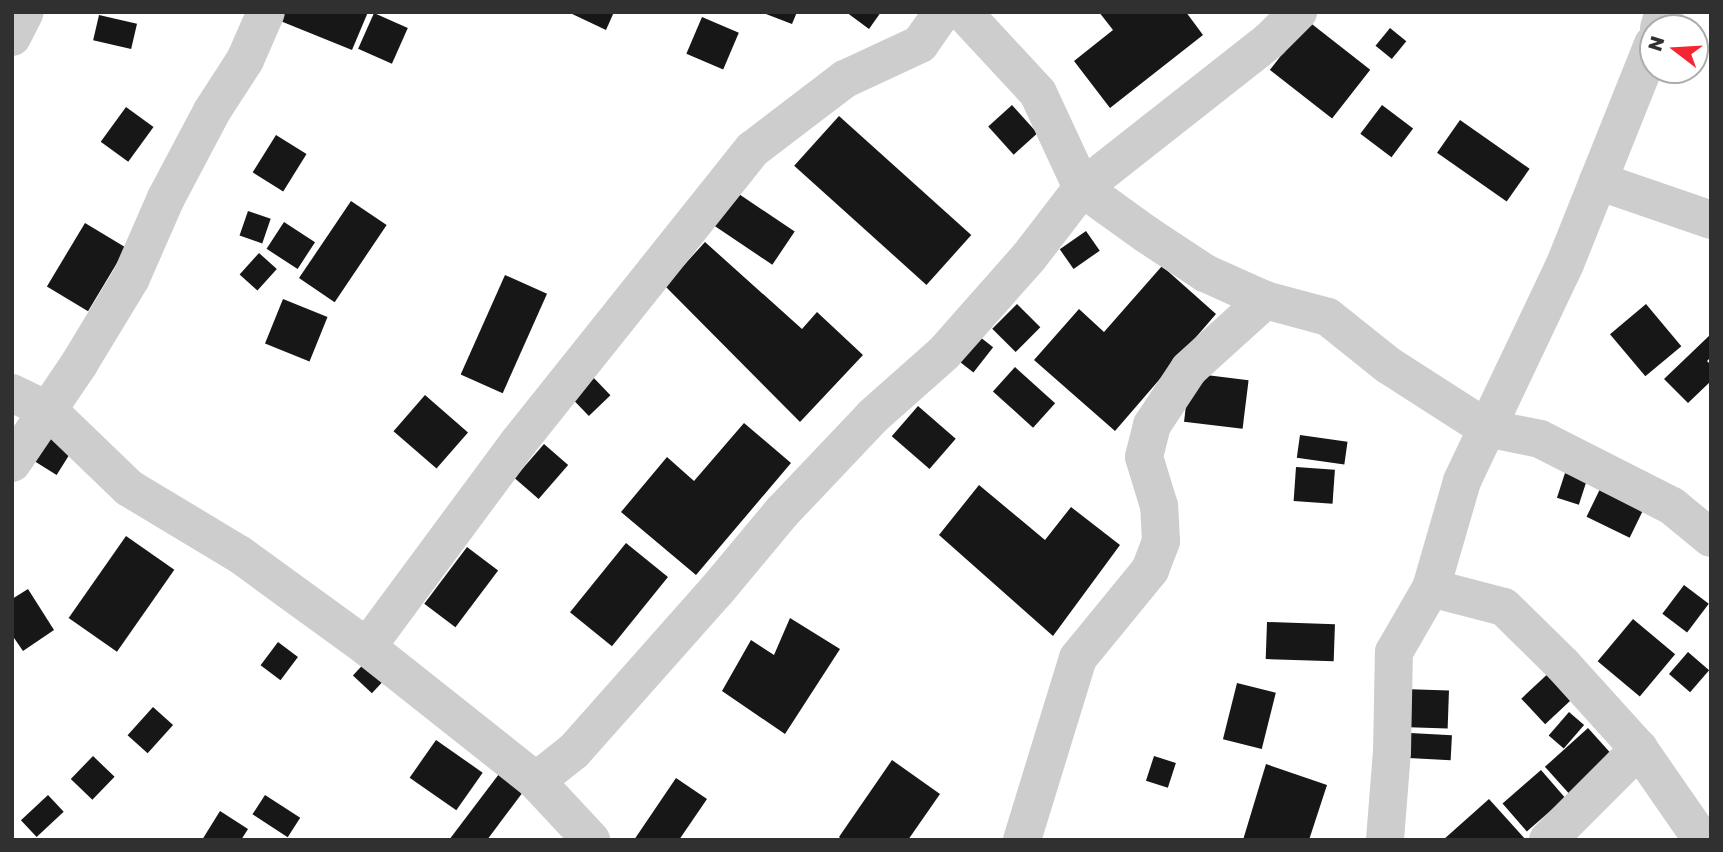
<!DOCTYPE html>
<style>
body{margin:0}
#map{position:relative;width:1723px;height:852px;overflow:hidden;background:#fff;font-family:"Golos Text",sans-serif}
div>[style]{position:absolute}
.building>*{inset:0;background:#171717;transform-origin:0 0}
.minor>*{height:38px;margin:-19px;padding:0 19px;transform-origin:19px;border-radius:19px;background:#cdcdcd}
span{translate:-50% -50%;white-space:nowrap;text-align:center;line-height:1.15;-webkit-text-stroke:7px #fff;paint-order:stroke}
.frame{position:absolute;inset:0;border:14px solid #303030;pointer-events:none}
.north{position:absolute;left:1639px;top:14px;width:70px;height:70px;box-sizing:border-box;background:#fff;border:2px solid #acacac;border-radius:50%;rotate:287deg;font-size:19px;font-weight:700;line-height:28px;text-align:center;color:#303030}
.north::after{content:'';display:block;margin:auto;width:24px;height:32px;background:#f52533;clip-path:polygon(50% 0,100% 100%,50% 72%,0 100%)}
</style>
<div id="map">
<div class="building">
<div style="clip-path:polygon(269px 12px,368px 12px,352px 50px,268px 16px)"></div>
<div style="clip-path:polygon(568px 12px,614px 12px,606px 30px)"></div>
<div style="clip-path:polygon(761px 12px,797px 12px,792px 24px)"></div>
<div style="clip-path:polygon(846px 12px,881px 12px,869px 29px)"></div>
<div style="clip-path:polygon(1099px 12px,1186px 12px,1203px 35px,1110px 108px,1074px 61px,1113px 30px)"></div>
<div style="left:374px;top:13px;width:37px;height:39px;rotate:24deg"></div>
<div style="left:99px;top:15px;width:39px;height:26px;rotate:13deg"></div>
<div style="left:702px;top:17px;width:40px;height:40px;rotate:23deg"></div>
<div style="left:1308px;top:21px;width:79px;height:62px;rotate:38deg"></div>
<div style="left:1390px;top:28px;width:21px;height:23px;rotate:39deg"></div>
<div style="left:1012px;top:105px;width:38px;height:32px;rotate:48deg"></div>
<div style="left:1382px;top:105px;width:39px;height:36px;rotate:37deg"></div>
<div style="left:126px;top:107px;width:34px;height:43px;rotate:36deg"></div>
<div style="left:839px;top:116px;width:178px;height:67px;rotate:42deg"></div>
<div style="left:1460px;top:120px;width:85px;height:40px;rotate:35deg"></div>
<div style="left:276px;top:135px;width:36px;height:44px;rotate:32deg"></div>
<div style="left:730px;top:188px;width:78px;height:40px;rotate:34deg"></div>
<div style="left:351px;top:201px;width:43px;height:93px;rotate:34deg"></div>
<div style="left:248px;top:211px;width:24px;height:26px;rotate:19deg"></div>
<div style="left:284px;top:222px;width:37px;height:32px;rotate:33deg"></div>
<div style="left:85px;top:223px;width:48px;height:74px;rotate:31deg"></div>
<div style="left:1086px;top:231px;width:24px;height:32px;rotate:55deg"></div>
<div style="clip-path:polygon(705px 242px,802px 329px,817px 312px,863px 355px,800px 422px,665px 286px)"></div>
<div style="left:259px;top:253px;width:24px;height:29px;rotate:42deg"></div>
<div style="clip-path:polygon(1162px 266px,1216px 314px,1115px 431px,1034px 360px,1079px 309px,1104px 332px)"></div>
<div style="left:505px;top:275px;width:46px;height:109px;rotate:24deg"></div>
<div style="left:283px;top:299px;width:48px;height:48px;rotate:22deg"></div>
<div style="left:1017px;top:304px;width:33px;height:35px;rotate:45deg"></div>
<div style="left:1646px;top:304px;width:55px;height:47px;rotate:50deg"></div>
<div style="left:975px;top:333px;width:23px;height:32px;rotate:38deg"></div>
<div style="clip-path:polygon(1711px 334px,1711px 357px,1707px 361px,1711px 365px,1711px 381px,1688px 403px,1664px 379px)"></div>
<div style="left:1015px;top:367px;width:54px;height:33px;rotate:42deg"></div>
<div style="left:1190px;top:373px;width:59px;height:49px;rotate:7deg"></div>
<div style="left:591px;top:375px;width:28px;height:30px;rotate:46deg"></div>
<div style="left:425px;top:395px;width:57px;height:48px;rotate:41deg"></div>
<div style="left:918px;top:406px;width:50px;height:40px;rotate:41deg"></div>
<div style="clip-path:polygon(744px 423px,791px 463px,696px 575px,621px 512px,667px 457px,694px 481px)"></div>
<div style="left:51px;top:435px;width:26px;height:31px;rotate:32deg"></div>
<div style="left:1300px;top:435px;width:48px;height:23px;rotate:8deg"></div>
<div style="left:544px;top:444px;width:32px;height:45px;rotate:41deg"></div>
<div style="left:1296px;top:467px;width:39px;height:34px;rotate:4deg"></div>
<div style="left:1565px;top:473px;width:23px;height:26px;rotate:18deg"></div>
<div style="clip-path:polygon(979px 485px,1045px 540px,1071px 507px,1120px 545px,1053px 636px,939px 535px)"></div>
<div style="left:1601px;top:487px;width:48px;height:33px;rotate:26deg"></div>
<div style="left:126px;top:536px;width:59px;height:100px;rotate:35deg"></div>
<div style="left:626px;top:543px;width:54px;height:89px;rotate:39deg"></div>
<div style="left:467px;top:547px;width:39px;height:71px;rotate:37deg"></div>
<div style="left:1684px;top:585px;width:31px;height:36px;rotate:37deg"></div>
<div style="clip-path:polygon(28px 589px,54px 630px,23px 651px,12px 635px,12px 599px)"></div>
<div style="clip-path:polygon(790px 618px,840px 649px,785px 734px,722px 691px,751px 640px,774px 655px)"></div>
<div style="left:1633px;top:619px;width:55px;height:55px;rotate:40deg"></div>
<div style="left:1267px;top:622px;width:68px;height:37px;rotate:2deg"></div>
<div style="left:278px;top:642px;width:25px;height:29px;rotate:37deg"></div>
<div style="left:1688px;top:652px;width:28px;height:29px;rotate:41deg"></div>
<div style="left:372px;top:655px;width:26px;height:28px;rotate:43deg"></div>
<div style="left:1552px;top:670px;width:35px;height:42px;rotate:47deg"></div>
<div style="left:1237px;top:683px;width:40px;height:58px;rotate:14deg"></div>
<div style="left:1403px;top:689px;width:46px;height:38px;rotate:2deg"></div>
<div style="left:153px;top:707px;width:27px;height:38px;rotate:42deg"></div>
<div style="left:1569px;top:712px;width:20px;height:31px;rotate:41deg"></div>
<div style="left:1588px;top:728px;width:38px;height:58px;rotate:48deg"></div>
<div style="left:1410px;top:733px;width:42px;height:25px;rotate:3deg"></div>
<div style="left:436px;top:740px;width:57px;height:46px;rotate:35deg"></div>
<div style="left:93px;top:756px;width:30px;height:32px;rotate:44deg"></div>
<div style="left:1154px;top:756px;width:23px;height:26px;rotate:18deg"></div>
<div style="clip-path:polygon(892px 760px,940px 794px,908px 840px,842px 840px,839px 837px)"></div>
<div style="clip-path:polygon(1266px 764px,1327px 785px,1309px 840px,1243px 840px)"></div>
<div style="left:1541px;top:770px;width:37px;height:51px;rotate:49deg"></div>
<div style="clip-path:polygon(499px 774px,523px 792px,487px 840px,449px 840px)"></div>
<div style="clip-path:polygon(676px 778px,707px 799px,679px 840px,634px 840px)"></div>
<div style="left:48px;top:795px;width:23px;height:37px;rotate:47deg"></div>
<div style="left:265px;top:795px;width:42px;height:23px;rotate:33deg"></div>
<div style="clip-path:polygon(1489px 799px,1526px 840px,1443px 840px)"></div>
<div style="clip-path:polygon(220px 811px,248px 829px,241px 840px,202px 840px)"></div>
</div>
<div class="minor">
<div style="left:963px;top:12px;width:110px;rotate:47.2deg"></div>
<div style="left:1038px;top:93px;width:105px;rotate:65.1deg"></div>
<div style="left:1082px;top:188px;width:79px;rotate:35.7deg"></div>
<div style="left:1146px;top:234px;width:71px;rotate:33.5deg"></div>
<div style="left:1205px;top:273px;width:66px;rotate:24.2deg"></div>
<div style="left:1265px;top:300px;width:65px;rotate:15.1deg"></div>
<div style="left:1328px;top:317px;width:77px;rotate:38.7deg"></div>
<div style="left:1388px;top:365px;width:117px;rotate:32.7deg"></div>
<div style="left:1486px;top:428px;width:55px;rotate:11.5deg"></div>
<div style="left:1540px;top:439px;width:148px;rotate:26.9deg"></div>
<div style="left:1672px;top:506px;width:50px;rotate:39.4deg"></div>
<div style="left:1659px;top:28px;width:17px;rotate:-73deg"></div>
<div style="left:12px;top:37px;width:28px;rotate:-63deg"></div>
<div style="left:1598px;top:181px;width:120px;rotate:19deg"></div>
<div style="left:12px;top:393px;width:41px;rotate:25.9deg"></div>
<div style="left:49px;top:411px;width:111px;rotate:43.9deg"></div>
<div style="left:129px;top:488px;width:128px;rotate:31deg"></div>
<div style="left:239px;top:554px;width:158px;rotate:36deg"></div>
<div style="left:367px;top:647px;width:216px;rotate:38.4deg"></div>
<div style="left:536px;top:781px;width:81px;rotate:47deg"></div>
<div style="left:12px;top:463px;width:120px;rotate:-55.9deg"></div>
<div style="left:79px;top:364px;width:100px;rotate:-58.8deg"></div>
<div style="left:131px;top:278px;width:87px;rotate:-66.4deg"></div>
<div style="left:166px;top:198px;width:98px;rotate:-62.1deg"></div>
<div style="left:212px;top:111px;width:61px;rotate:-57.1deg"></div>
<div style="left:245px;top:60px;width:52px;rotate:-66.4deg"></div>
<div style="left:1431px;top:588px;width:75px;rotate:14.6deg"></div>
<div style="left:1504px;top:607px;width:83px;rotate:44.5deg"></div>
<div style="left:1563px;top:665px;width:113px;rotate:47.9deg"></div>
<div style="left:1639px;top:749px;width:111px;rotate:55.3deg"></div>
<div style="left:367px;top:647px;width:254px;rotate:-53.5deg"></div>
<div style="left:518px;top:443px;width:376px;rotate:-51.4deg"></div>
<div style="left:753px;top:149px;width:116px;rotate:-37.3deg"></div>
<div style="left:845px;top:79px;width:83px;rotate:-25deg"></div>
<div style="left:920px;top:44px;width:39px;rotate:-55deg"></div>
<div style="left:536px;top:781px;width:48px;rotate:-38.3deg"></div>
<div style="left:574px;top:751px;width:215px;rotate:-48.4deg"></div>
<div style="left:717px;top:590px;width:102px;rotate:-50.2deg"></div>
<div style="left:782px;top:512px;width:132px;rotate:-46.5deg"></div>
<div style="left:873px;top:416px;width:95px;rotate:-41.6deg"></div>
<div style="left:944px;top:353px;width:128px;rotate:-48.5deg"></div>
<div style="left:1029px;top:257px;width:87px;rotate:-52.5deg"></div>
<div style="left:1082px;top:188px;width:239px;rotate:-38.2deg"></div>
<div style="left:1270px;top:40px;width:40px;rotate:-45deg"></div>
<div style="left:1022px;top:840px;width:190px;rotate:-72.9deg"></div>
<div style="left:1078px;top:658px;width:114px;rotate:-50.7deg"></div>
<div style="left:1150px;top:570px;width:31px;rotate:-69deg"></div>
<div style="left:1161px;top:541px;width:35px;rotate:-93deg"></div>
<div style="left:1159px;top:506px;width:51px;rotate:-107deg"></div>
<div style="left:1144px;top:457px;width:33px;rotate:-76deg"></div>
<div style="left:1152px;top:425px;width:67px;rotate:-56.5deg"></div>
<div style="left:1189px;top:369px;width:103px;rotate:-42.2deg"></div>
<div style="left:1385px;top:840px;width:88px;rotate:-85.5deg"></div>
<div style="left:1392px;top:752px;width:100px;rotate:-88.9deg"></div>
<div style="left:1394px;top:652px;width:74px;rotate:-60deg"></div>
<div style="left:1431px;top:588px;width:111px;rotate:-73.8deg"></div>
<div style="left:1462px;top:481px;width:240px;rotate:-64.6deg"></div>
<div style="left:1565px;top:264px;width:237px;rotate:-68.2deg"></div>
<div style="left:1548px;top:840px;width:129px;rotate:-45deg"></div>
</div>
<div class="frame"></div>
<div class="north">N</div>
</div>
